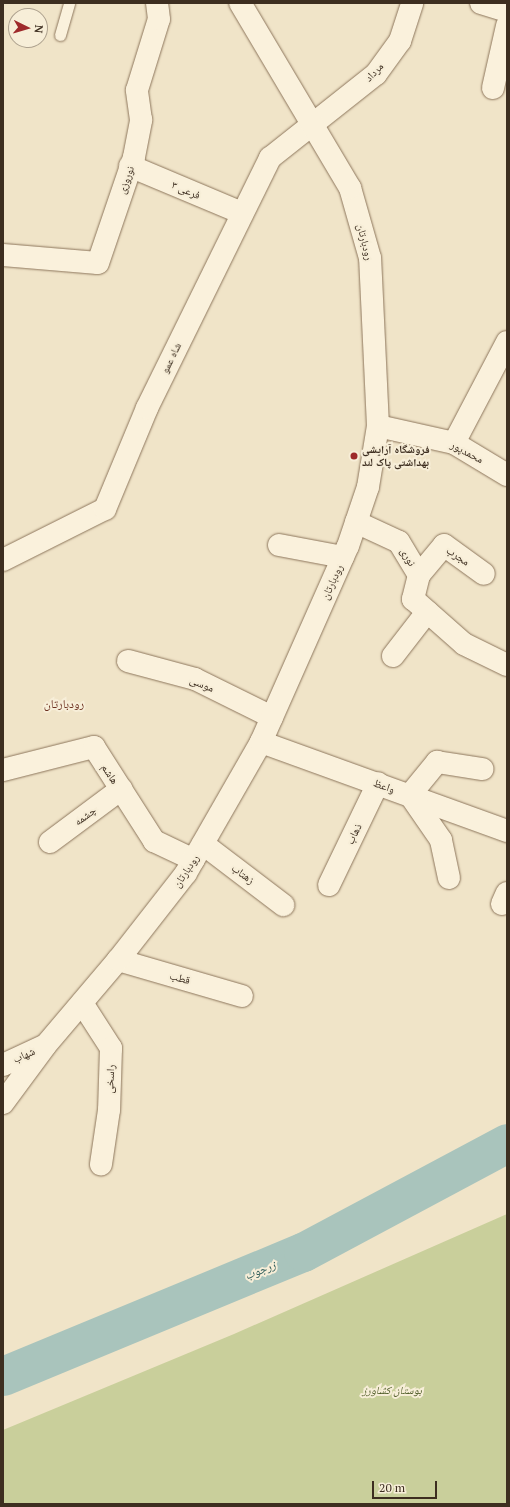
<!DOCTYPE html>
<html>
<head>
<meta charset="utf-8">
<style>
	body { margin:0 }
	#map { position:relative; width:510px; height:1507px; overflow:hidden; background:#f0e4c8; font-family:"PT Serif","Noto Naskh Arabic",serif }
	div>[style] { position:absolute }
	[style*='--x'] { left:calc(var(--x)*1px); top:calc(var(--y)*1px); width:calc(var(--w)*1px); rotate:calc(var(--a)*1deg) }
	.green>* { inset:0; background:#c9cf9b }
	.river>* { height:39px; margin:-19.5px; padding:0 19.5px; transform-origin:19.5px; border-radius:19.5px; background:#a9c4bc }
	.roads { filter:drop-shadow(0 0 1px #8d765c) drop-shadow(0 0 1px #8d765c) }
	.lane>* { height:11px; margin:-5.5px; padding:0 5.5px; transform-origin:5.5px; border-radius:5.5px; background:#faf1dc }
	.street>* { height:22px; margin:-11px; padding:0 11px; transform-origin:11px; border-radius:11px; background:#faf1dc }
	.secondary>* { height:22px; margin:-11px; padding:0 11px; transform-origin:11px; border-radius:11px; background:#faf1dc }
	.dots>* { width:11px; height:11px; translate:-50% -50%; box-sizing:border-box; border:2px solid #f7eed8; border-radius:50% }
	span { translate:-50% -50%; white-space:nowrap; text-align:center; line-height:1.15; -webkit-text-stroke:4px #f7eed8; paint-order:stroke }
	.street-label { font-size:11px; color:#3d2e20 }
	.poi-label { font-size:11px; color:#3d2e20; font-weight:700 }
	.left { translate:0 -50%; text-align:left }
	.park-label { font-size:11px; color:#4d5a26; font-style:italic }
	.neighbourhood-label { font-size:12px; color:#6b2e1e }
	.water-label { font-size:12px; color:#2f5d5a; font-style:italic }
	.frame { position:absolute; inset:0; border:4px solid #3d2e20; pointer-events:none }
	.north { position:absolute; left:8px; top:8px; width:40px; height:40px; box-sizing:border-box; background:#f7eed8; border:1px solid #ada18e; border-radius:50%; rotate:95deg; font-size:11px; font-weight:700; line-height:16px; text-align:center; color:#3d2e20 }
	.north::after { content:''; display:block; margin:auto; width:14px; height:18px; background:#9e2a2b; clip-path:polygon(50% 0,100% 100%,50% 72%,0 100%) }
	.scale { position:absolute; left:372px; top:1481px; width:65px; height:18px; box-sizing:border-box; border:2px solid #3d2e20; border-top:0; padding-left:5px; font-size:12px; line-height:14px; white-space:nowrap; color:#3d2e20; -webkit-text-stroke:3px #f7eed8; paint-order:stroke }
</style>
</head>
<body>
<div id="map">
	<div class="green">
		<i style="clip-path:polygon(507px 1214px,507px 1504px,3px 1504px,3px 1430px,234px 1334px)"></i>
	</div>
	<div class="river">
		<i style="--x:3;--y:1376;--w:325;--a:-22.5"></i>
		<i style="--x:303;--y:1252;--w:231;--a:-28.1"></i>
	</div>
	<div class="roads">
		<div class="lane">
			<i style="--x:60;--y:35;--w:33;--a:-74"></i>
		</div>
		<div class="street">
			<i style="--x:481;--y:3;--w:27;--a:17"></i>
			<i style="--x:493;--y:88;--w:64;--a:-77.3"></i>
			<i style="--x:130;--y:166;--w:121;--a:22.8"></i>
			<i style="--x:3;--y:255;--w:95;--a:4.8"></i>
			<i style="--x:98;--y:263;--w:112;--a:-71.2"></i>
			<i style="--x:134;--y:157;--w:38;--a:-79"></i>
			<i style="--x:141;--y:120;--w:30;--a:-98"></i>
			<i style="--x:137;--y:90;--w:74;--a:-72.8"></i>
			<i style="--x:159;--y:19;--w:16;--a:-97"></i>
			<i style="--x:454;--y:443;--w:62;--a:31.1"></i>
			<i style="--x:356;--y:522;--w:47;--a:24.9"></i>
			<i style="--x:399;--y:542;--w:39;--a:59"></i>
			<i style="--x:419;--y:575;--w:25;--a:104"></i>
			<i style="--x:413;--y:599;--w:68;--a:41.4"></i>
			<i style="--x:464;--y:644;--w:48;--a:26"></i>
			<i style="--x:279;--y:545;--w:65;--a:10.6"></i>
			<i style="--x:3;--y:560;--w:114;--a:-26.6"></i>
			<i style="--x:105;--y:509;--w:109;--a:-67.4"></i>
			<i style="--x:147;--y:408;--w:279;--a:-63.8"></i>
			<i style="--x:270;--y:158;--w:135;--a:-38.4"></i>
			<i style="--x:376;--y:74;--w:41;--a:-54"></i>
			<i style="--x:400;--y:41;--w:40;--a:-72"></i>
			<i style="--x:419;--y:575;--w:39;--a:-50"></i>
			<i style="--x:444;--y:545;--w:49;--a:35.9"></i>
			<i style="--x:393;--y:656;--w:56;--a:-52.3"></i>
			<i style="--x:128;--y:661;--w:69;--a:15"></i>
			<i style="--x:195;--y:679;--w:86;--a:26.3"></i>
			<i style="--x:261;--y:742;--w:262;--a:19.9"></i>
			<i style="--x:3;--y:770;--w:94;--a:-14.2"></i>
			<i style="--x:94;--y:747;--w:112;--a:57.4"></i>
			<i style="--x:154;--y:841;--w:44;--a:25.4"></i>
			<i style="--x:50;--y:842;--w:89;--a:-36.7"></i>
			<i style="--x:203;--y:844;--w:101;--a:37.3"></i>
			<i style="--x:449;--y:878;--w:39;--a:-102"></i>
			<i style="--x:441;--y:840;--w:55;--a:-124.6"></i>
			<i style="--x:410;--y:795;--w:43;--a:-50.7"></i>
			<i style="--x:437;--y:762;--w:46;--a:8.8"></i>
			<i style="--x:329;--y:885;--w:113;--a:-64.3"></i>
			<i style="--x:502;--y:904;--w:12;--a:-66"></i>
			<i style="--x:118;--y:960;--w:129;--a:16.2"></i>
			<i style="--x:82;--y:1003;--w:54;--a:57.2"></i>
			<i style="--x:111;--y:1048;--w:62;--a:91.8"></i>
			<i style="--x:109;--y:1110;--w:55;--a:98.4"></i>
		</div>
		<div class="secondary">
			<i style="--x:378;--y:426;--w:78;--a:12.6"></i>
			<i style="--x:454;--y:443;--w:114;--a:-62.3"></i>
			<i style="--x:3;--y:1065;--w:45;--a:-24.9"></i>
			<i style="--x:3;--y:1103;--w:71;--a:-53.6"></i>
			<i style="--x:45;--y:1046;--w:113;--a:-49.7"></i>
			<i style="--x:118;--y:960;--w:110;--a:-52"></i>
			<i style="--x:186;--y:873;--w:151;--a:-60.2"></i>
			<i style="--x:261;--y:742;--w:214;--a:-66.1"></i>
			<i style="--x:348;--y:546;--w:62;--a:-71.3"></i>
			<i style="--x:368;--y:487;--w:62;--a:-80.7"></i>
			<i style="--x:378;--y:426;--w:168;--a:-92.7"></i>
			<i style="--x:370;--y:258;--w:73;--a:-105.9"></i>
			<i style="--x:350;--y:188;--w:215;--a:-120.7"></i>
		</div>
	</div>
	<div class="dots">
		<i style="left:354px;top:456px;background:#9e2a2b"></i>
	</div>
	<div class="street-label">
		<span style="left:374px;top:72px;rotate:-46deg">مرداد</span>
		<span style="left:126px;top:180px;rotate:-71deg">نوروزی</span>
		<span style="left:186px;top:190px;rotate:23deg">فرعی ۳</span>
		<span style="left:365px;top:242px;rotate:76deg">رودبارتان</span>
		<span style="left:171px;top:358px;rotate:-64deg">شاه عمو</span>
		<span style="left:467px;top:452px;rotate:28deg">محمدپور</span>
		<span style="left:458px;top:556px;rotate:34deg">مجرب</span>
		<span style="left:408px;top:557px;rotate:59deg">نوری</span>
		<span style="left:332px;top:582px;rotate:-66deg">رودبارتان</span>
		<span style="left:202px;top:684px;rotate:23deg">موسی</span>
		<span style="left:110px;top:774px;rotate:57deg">هاشم</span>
		<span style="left:384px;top:786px;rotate:20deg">واعظ</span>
		<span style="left:85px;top:816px;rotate:-37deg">چشمه</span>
		<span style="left:354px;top:834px;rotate:-64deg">ذهاب</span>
		<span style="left:186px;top:871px;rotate:-56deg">رودبارتان</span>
		<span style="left:243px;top:874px;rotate:37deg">زهتاب</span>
		<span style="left:180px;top:978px;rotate:16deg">قطب</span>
		<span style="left:24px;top:1055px;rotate:-24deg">شهاب</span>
		<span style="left:110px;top:1079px;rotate:-87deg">راسخی</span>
	</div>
	<div class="poi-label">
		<span class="left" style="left:362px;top:456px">فروشگاه آرایشی<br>بهداشتی پاک لند</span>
	</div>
	<div class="park-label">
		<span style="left:392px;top:1390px">بوستان کشاورز</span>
	</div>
	<div class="neighbourhood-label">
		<span style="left:64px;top:704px">رودبارتان</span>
	</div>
	<div class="water-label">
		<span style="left:260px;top:1270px;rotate:-22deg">زرجوب</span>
	</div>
	<div class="frame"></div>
	<div class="north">N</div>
	<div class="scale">20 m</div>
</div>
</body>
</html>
